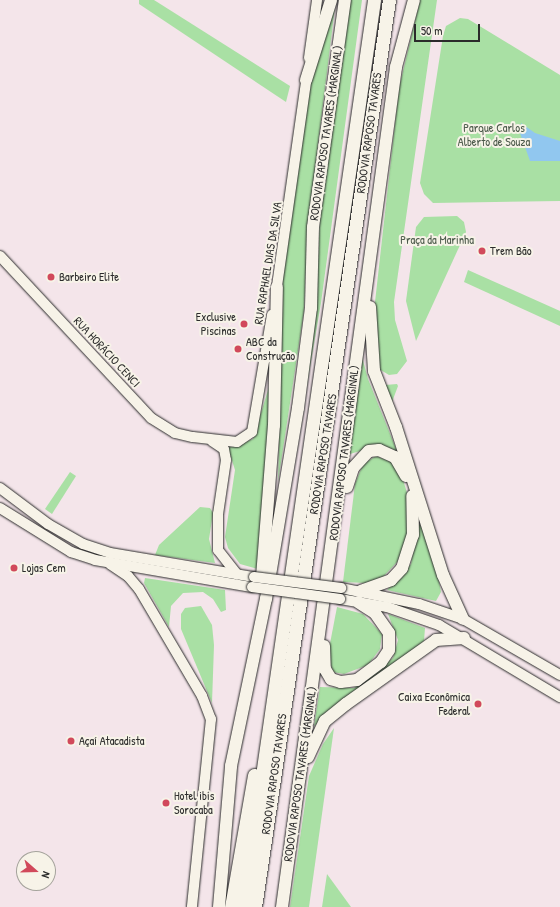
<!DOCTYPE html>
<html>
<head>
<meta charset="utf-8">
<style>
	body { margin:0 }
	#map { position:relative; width:560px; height:907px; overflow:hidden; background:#f4e5ea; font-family:"Patrick Hand",sans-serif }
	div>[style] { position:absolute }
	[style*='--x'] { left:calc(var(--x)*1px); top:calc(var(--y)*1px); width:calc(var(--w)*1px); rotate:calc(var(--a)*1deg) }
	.green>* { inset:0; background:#a9e0a4 }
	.water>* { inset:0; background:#91c7ef }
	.roads { filter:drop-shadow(0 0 1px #2b2b2b) drop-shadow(0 0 1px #2b2b2b) }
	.secondary>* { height:10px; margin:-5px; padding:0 5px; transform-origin:5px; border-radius:5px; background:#f7f3e8 }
	.trunk>* { height:12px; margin:-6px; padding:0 6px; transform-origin:6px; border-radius:6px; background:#f7f3e8 }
	.motorway>* { height:13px; margin:-6.5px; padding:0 6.5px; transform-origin:6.5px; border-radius:6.5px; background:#f7f3e8 }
	.bridges { filter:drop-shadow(0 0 1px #2b2b2b) drop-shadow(0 0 1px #2b2b2b) }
	.secondary-bridge>* { height:10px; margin:-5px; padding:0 5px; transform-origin:5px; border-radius:5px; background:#f7f3e8 }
	.dots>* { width:11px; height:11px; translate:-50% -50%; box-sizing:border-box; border:2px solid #f7f3e8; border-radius:50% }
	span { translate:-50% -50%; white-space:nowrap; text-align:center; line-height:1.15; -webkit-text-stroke:4px #f7f3e8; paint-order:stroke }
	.park-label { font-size:12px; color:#4a5849 }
	.street-label { font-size:12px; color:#2b2b2b }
	.poi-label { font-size:12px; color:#2b2b2b }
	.left { translate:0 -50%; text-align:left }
	.right { translate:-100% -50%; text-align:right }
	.north { position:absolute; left:16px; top:851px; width:40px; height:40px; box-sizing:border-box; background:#f7f3e8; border:1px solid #a5a39c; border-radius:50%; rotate:110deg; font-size:11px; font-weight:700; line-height:16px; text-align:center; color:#2b2b2b }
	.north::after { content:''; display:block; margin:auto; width:14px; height:18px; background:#d1495b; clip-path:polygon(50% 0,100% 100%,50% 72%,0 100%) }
	.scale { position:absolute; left:414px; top:24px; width:66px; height:18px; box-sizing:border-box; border:2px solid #2b2b2b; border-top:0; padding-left:5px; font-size:12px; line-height:14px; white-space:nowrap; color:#2b2b2b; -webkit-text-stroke:3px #f7f3e8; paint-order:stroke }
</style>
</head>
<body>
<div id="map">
	<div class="green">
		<i style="clip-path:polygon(139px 0,154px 0,290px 86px,286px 102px,139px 4px)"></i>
		<i style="clip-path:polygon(350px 0,362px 0,321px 303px,288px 495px,318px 256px,321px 201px)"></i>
		<i style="clip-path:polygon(420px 0,437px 0,394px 302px,395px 320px,407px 361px,397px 374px,389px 375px,379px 369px,373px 331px,375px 302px,399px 88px)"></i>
		<i style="clip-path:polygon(335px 7px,308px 226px,304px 311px,278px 482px,283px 273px,313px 61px)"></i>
		<i style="clip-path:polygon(460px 18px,468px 19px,560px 75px,560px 201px,433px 203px,424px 194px,420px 183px,443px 36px,446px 26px)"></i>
		<i style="clip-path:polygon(457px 216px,464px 222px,466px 232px,416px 341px,406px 301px,416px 227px,424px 217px)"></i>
		<i style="clip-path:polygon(468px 270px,560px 311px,560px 326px,464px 282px)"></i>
		<i style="clip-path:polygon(361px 353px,368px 379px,397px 451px,380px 445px,350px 454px)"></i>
		<i style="clip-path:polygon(272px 377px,258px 569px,240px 564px,228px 548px,225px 537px,235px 470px,228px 448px,253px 439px)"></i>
		<i style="clip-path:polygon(397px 384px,398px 386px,392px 402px,385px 385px)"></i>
		<i style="clip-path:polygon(376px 456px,394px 463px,401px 473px,411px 506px,406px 544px,399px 560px,383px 577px,366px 583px,343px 582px,355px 484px,363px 464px)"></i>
		<i style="clip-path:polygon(70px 472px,76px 476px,52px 514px,45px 509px)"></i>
		<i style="clip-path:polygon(200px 507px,210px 508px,213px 513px,209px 539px,215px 563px,155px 555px,159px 545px)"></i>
		<i style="clip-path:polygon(418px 523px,423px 528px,439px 581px,441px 592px,436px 601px,387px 590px,411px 564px)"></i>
		<i style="clip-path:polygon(145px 578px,225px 590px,226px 610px,221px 612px,213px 599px,203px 592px,183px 593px,171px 606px,169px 627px,144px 583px)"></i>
		<i style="clip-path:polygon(201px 606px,212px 625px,214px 645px,212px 703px,181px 629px,181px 614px,185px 608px)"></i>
		<i style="clip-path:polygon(337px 607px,363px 614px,382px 634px,380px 649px,368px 665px,344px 674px,333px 672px,328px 654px)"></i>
		<i style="clip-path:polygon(388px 614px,425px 628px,424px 641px,314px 726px,320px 687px,354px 688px,393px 658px,398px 640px)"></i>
		<i style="clip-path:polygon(334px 728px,309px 907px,290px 907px,309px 776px,323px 744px)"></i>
		<i style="clip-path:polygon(327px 874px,351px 907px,322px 907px)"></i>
	</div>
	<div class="water">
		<i style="clip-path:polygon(521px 123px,535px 133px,560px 141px,560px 161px,530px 161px,520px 133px)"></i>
	</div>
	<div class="roads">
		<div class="secondary">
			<i style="--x:309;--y:58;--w:59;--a:-82.1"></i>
			<i style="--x:0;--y:256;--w:221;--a:47"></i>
			<i style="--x:151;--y:418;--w:28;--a:32"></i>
			<i style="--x:175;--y:433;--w:18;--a:13"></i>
			<i style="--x:193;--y:437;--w:44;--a:6.5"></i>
			<i style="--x:237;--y:442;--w:18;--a:-34"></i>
			<i style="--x:252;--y:432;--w:119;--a:-80.3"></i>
			<i style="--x:276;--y:293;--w:221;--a:-81.9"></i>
			<i style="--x:212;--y:441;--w:14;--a:34"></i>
			<i style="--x:224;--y:449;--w:11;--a:80"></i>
			<i style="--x:226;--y:460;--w:55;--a:98.4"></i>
			<i style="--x:218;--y:514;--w:36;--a:90"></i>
			<i style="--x:218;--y:550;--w:31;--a:52"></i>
			<i style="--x:0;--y:488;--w:60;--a:36.9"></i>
			<i style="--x:48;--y:524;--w:40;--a:29.7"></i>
			<i style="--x:83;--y:544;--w:28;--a:18"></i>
			<i style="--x:110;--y:553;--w:146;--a:9.5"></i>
			<i style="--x:0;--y:508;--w:84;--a:31.8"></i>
			<i style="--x:71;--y:552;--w:25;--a:18"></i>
			<i style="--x:95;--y:560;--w:159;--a:9.8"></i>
			<i style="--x:110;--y:564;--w:22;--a:34"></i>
			<i style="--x:128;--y:576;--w:17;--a:50"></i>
			<i style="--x:139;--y:589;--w:124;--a:59.5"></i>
			<i style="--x:202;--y:696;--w:25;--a:69"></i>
			<i style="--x:211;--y:719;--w:189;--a:95.8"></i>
			<i style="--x:341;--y:588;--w:80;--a:11.6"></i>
			<i style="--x:419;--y:604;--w:46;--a:18.8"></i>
			<i style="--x:463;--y:619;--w:112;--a:30"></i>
			<i style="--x:340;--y:599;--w:48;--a:9.7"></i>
			<i style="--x:387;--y:607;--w:55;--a:19.1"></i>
			<i style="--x:439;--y:625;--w:141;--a:30.8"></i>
		</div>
		<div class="trunk">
			<i style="--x:306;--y:80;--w:84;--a:-72.6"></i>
			<i style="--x:370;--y:307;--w:64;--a:86.4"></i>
			<i style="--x:374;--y:371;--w:60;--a:68.6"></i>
			<i style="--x:396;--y:427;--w:155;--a:72.4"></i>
			<i style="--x:443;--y:575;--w:48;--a:65.6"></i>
			<i style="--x:347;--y:487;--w:20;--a:-72"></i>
			<i style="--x:353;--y:468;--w:23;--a:-47"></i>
			<i style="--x:369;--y:451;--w:10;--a:-6"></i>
			<i style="--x:379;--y:450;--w:17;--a:24"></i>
			<i style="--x:395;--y:457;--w:22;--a:60"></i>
			<i style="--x:262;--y:577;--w:152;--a:-85.5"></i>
			<i style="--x:274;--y:425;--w:138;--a:-88.8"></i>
			<i style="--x:361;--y:591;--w:32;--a:-20"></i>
			<i style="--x:391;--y:580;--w:16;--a:-47"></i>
			<i style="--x:402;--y:568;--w:35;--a:-72"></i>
			<i style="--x:413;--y:535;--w:39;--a:-91"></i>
			<i style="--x:324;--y:646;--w:23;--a:88"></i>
			<i style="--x:325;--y:669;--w:12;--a:59"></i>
			<i style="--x:331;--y:679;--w:10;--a:17"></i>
			<i style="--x:341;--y:682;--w:16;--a:-7"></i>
			<i style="--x:357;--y:680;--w:30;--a:-37"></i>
			<i style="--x:381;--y:662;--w:14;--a:-56"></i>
			<i style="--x:389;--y:650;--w:17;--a:-90"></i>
			<i style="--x:389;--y:633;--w:24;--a:-125"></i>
			<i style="--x:375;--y:613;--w:20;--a:-147"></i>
			<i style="--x:308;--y:757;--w:40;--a:-65"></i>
			<i style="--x:325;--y:721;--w:27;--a:-39"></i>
			<i style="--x:346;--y:704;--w:110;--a:-35.4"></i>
			<i style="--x:436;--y:640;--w:28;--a:-4"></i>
			<i style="--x:219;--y:907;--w:142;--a:-85.1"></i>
			<i style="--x:231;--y:766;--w:171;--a:-78.2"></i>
			<i style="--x:266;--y:599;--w:194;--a:-80.5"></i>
			<i style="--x:298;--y:408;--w:101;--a:-82.6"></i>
			<i style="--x:311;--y:308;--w:81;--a:-88.6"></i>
			<i style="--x:313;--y:227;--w:229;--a:-82"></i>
			<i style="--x:282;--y:907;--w:848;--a:-82.27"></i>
			<i style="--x:396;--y:67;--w:69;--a:-75"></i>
		</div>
		<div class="motorway">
			<i style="--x:231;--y:907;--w:134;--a:-80.1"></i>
			<i style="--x:243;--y:907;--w:916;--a:-81.78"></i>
			<i style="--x:255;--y:907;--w:917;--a:-81.6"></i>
		</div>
	</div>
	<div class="bridges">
		<div class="secondary-bridge">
			<i style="--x:254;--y:577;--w:88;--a:7.2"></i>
			<i style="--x:252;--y:587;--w:89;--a:7.8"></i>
		</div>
	</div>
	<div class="dots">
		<i style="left:482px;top:251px;background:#d1495b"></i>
		<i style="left:51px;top:277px;background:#d1495b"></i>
		<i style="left:244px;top:324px;background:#d1495b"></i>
		<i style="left:238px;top:349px;background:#d1495b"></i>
		<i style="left:14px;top:568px;background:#d1495b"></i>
		<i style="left:478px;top:704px;background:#d1495b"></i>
		<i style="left:71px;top:741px;background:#d1495b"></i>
		<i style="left:166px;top:803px;background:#d1495b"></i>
	</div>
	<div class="park-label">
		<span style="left:494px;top:135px">Parque Carlos<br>Alberto de Souza</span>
		<span style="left:437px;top:240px">Praça da Marinha</span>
	</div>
	<div class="street-label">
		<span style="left:326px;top:133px;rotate:-82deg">RODOVIA RAPOSO TAVARES (MARGINAL)</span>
		<span style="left:369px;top:133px;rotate:-82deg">RODOVIA RAPOSO TAVARES</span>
		<span style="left:268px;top:263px;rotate:-81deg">RUA RAPHAEL DIAS DA SILVA</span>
		<span style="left:107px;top:352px;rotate:47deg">RUA HORÁCIO CENCI</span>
		<span style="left:344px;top:453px;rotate:-83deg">RODOVIA RAPOSO TAVARES (MARGINAL)</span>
		<span style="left:323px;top:454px;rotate:-81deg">RODOVIA RAPOSO TAVARES</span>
		<span style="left:274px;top:774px;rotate:-82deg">RODOVIA RAPOSO TAVARES</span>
		<span style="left:300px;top:774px;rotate:-82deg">RODOVIA RAPOSO TAVARES (MARGINAL)</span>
	</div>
	<div class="poi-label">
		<span class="left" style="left:490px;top:251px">Trem Bão</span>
		<span class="left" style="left:59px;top:277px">Barbeiro Elite</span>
		<span class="right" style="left:236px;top:324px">Exclusive<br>Piscinas</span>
		<span class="left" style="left:246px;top:349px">ABC da<br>Construção</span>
		<span class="left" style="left:22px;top:568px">Lojas Cem</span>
		<span class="right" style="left:470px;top:704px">Caixa Econômica<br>Federal</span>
		<span class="left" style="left:79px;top:741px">Açaí Atacadista</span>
		<span class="left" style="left:174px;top:803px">Hotel ibis<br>Sorocaba</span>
	</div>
	<div class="north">N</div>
	<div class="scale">50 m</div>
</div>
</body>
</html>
